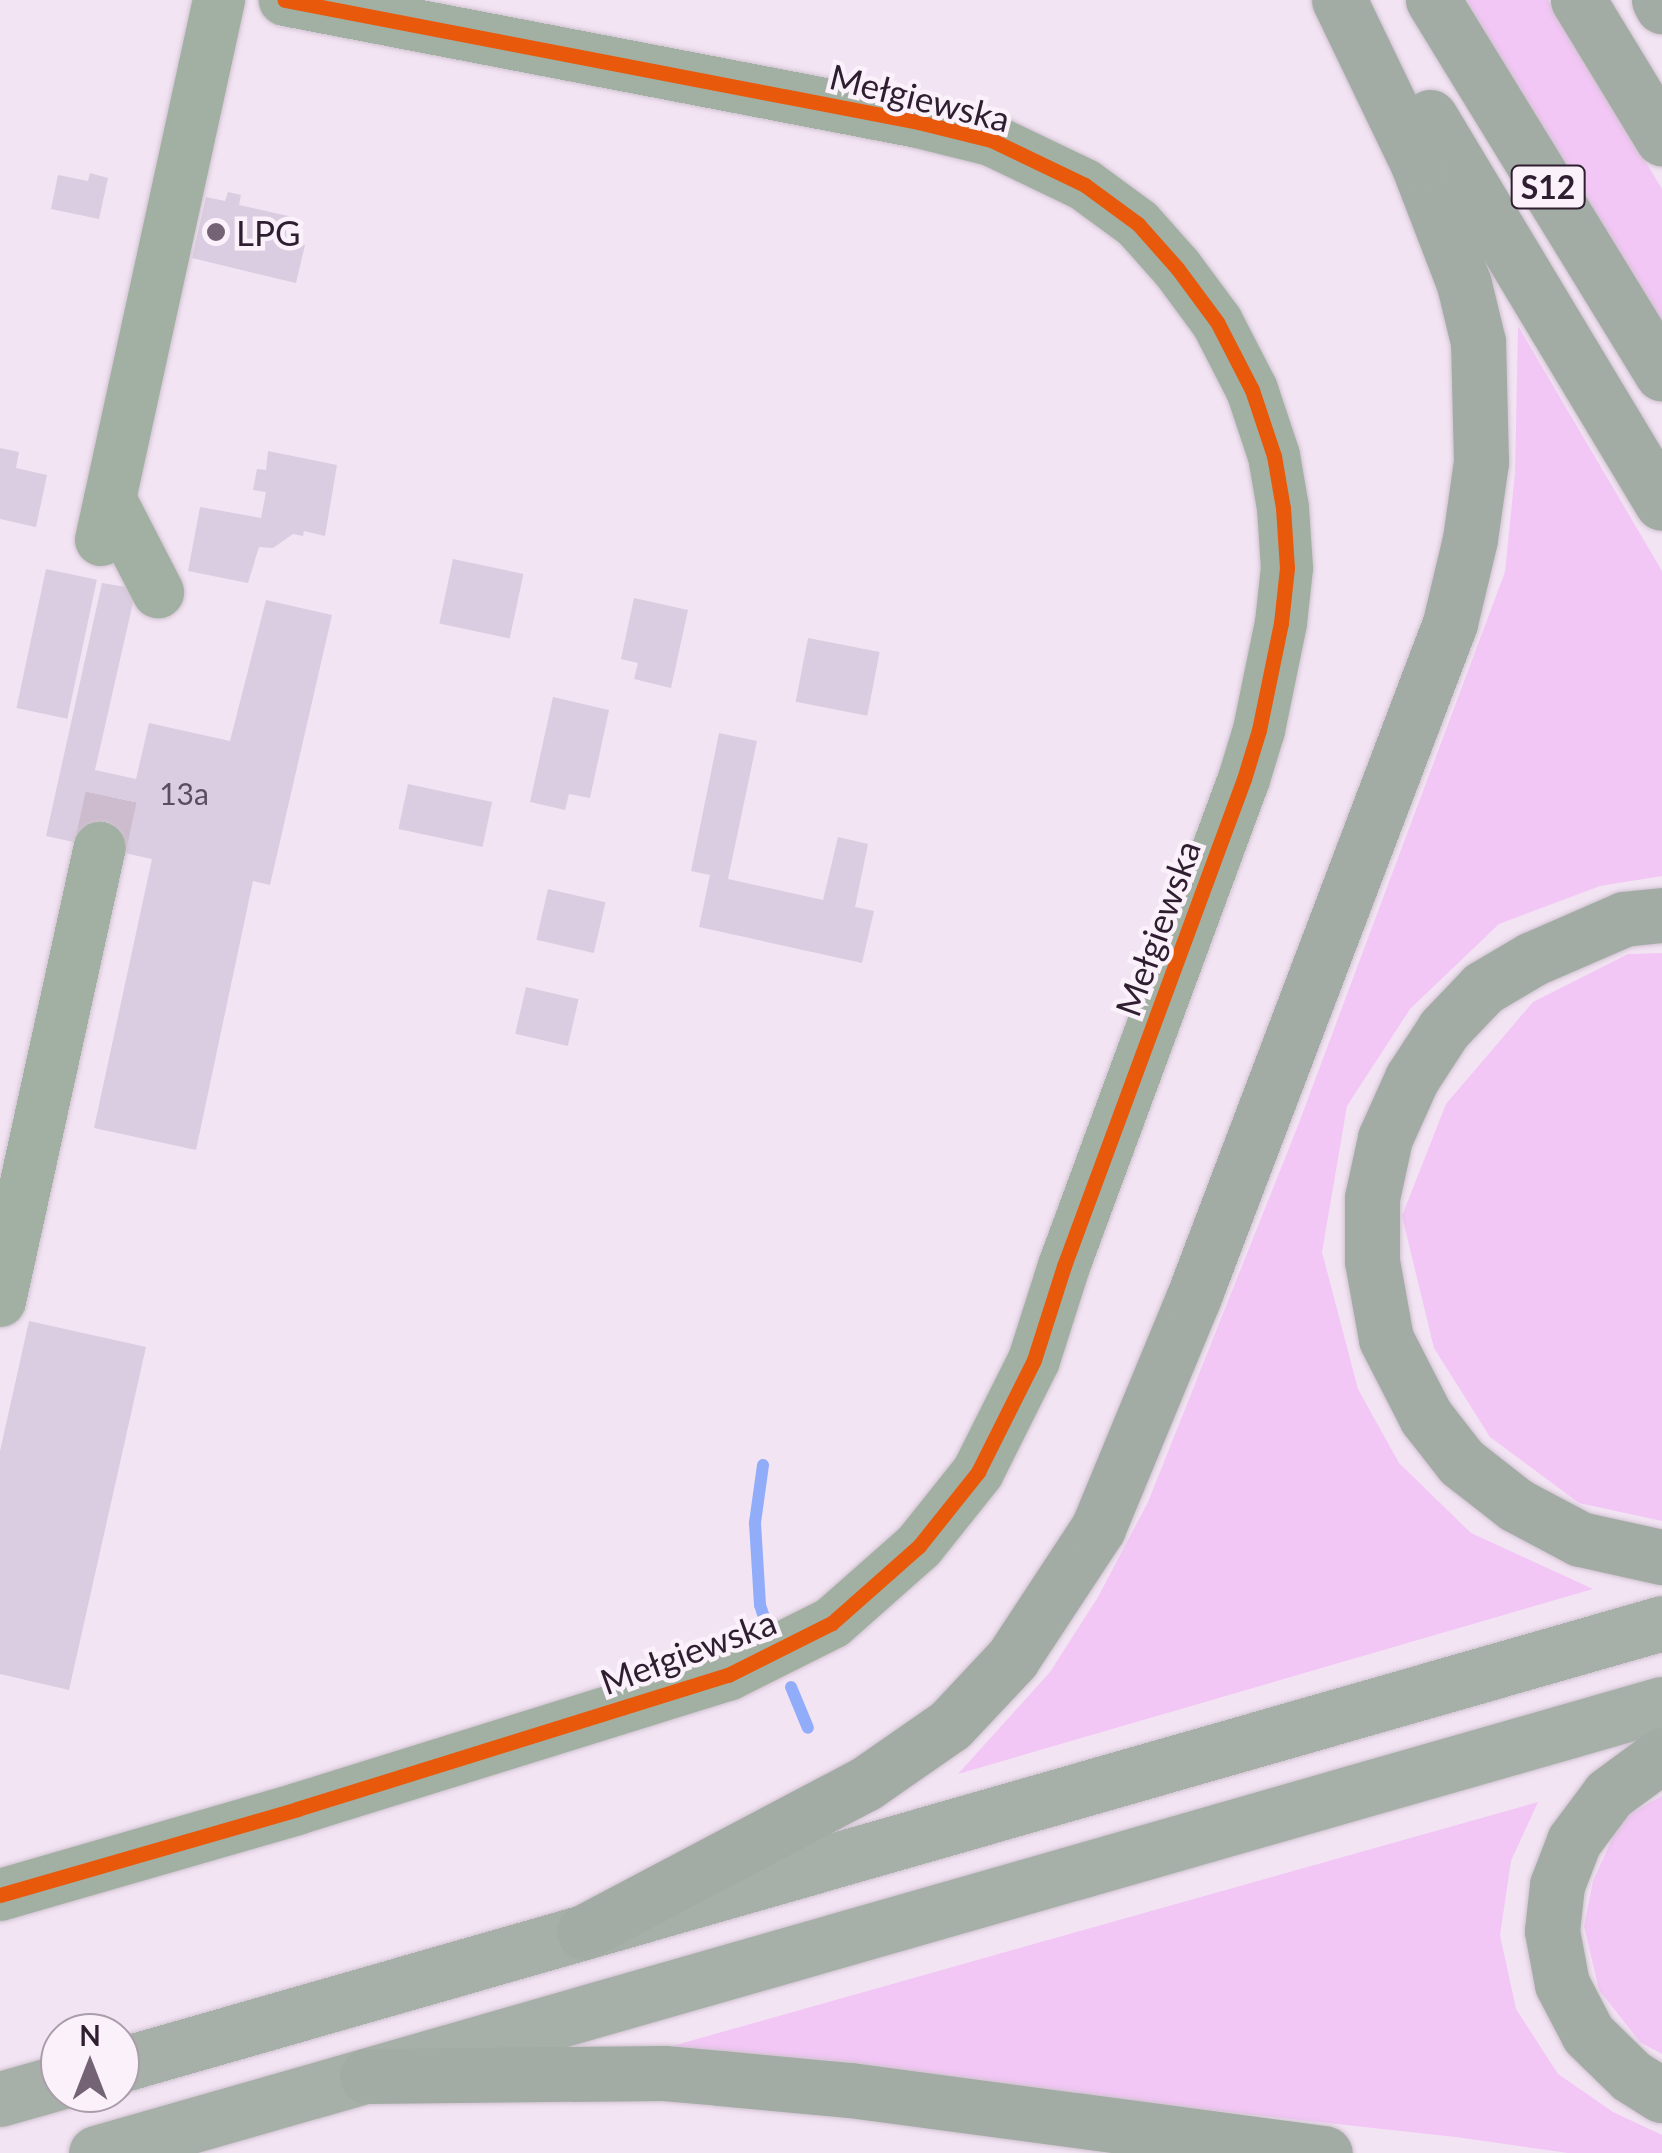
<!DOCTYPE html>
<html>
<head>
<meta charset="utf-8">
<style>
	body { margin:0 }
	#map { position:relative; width:1662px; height:2153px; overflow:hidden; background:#f3e4f4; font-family:Lato,sans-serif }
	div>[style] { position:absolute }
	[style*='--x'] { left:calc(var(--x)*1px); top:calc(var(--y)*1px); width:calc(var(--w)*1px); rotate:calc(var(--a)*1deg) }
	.green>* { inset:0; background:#f2c6f5 }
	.stream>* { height:12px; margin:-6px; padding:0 6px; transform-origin:6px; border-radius:6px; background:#91adfa }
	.building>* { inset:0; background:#dacde1; transform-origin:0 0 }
	.minor-tunnel>* { height:52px; margin-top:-26px; transform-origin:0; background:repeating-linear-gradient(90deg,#ccbccd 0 52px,transparent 0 78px) }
	.roads { filter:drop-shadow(0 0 2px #cfc2cf) drop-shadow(0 0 2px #cfc2cf) }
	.minor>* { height:52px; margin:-26px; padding:0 26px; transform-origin:26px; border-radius:26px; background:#a1b0a2 }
	.major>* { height:55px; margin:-27.5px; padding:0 27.5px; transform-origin:27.5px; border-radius:27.5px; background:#a6b0a8 }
	.highway>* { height:55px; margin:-27.5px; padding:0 27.5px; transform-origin:27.5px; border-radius:27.5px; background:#a3aca4 }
	.cycleway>* { height:15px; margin:-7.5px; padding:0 7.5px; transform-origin:7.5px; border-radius:7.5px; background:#e8590c }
	.dots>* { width:28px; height:28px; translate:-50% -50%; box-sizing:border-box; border:5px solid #fbf1fb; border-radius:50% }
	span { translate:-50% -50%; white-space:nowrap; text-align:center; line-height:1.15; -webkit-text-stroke:9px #fbf1fb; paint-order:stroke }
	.number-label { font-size:30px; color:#5c4c5f }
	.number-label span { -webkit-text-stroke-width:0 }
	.shield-label span { padding:2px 8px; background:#fbf1fb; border:2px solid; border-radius:8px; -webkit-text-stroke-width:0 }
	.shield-label { font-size:32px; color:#2f1e30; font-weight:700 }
	.street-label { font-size:35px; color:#2f1e30 }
	.poi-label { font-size:35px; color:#2f1e30 }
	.left { translate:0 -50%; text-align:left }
	.north { position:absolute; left:40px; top:2013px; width:100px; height:100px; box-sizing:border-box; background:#fbf1fb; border:2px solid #a99daa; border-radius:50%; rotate:0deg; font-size:28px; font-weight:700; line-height:40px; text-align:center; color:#2f1e30 }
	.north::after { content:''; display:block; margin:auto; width:35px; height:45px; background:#746375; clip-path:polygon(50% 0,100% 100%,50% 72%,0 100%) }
</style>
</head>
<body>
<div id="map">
	<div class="green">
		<i style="clip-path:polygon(1466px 0,1548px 0,1662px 189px,1662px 325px)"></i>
		<i style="clip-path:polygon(1518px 326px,1662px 571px,1662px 876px,1600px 886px,1499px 924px,1410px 1009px,1347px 1106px,1322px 1252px,1358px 1389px,1399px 1463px,1471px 1533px,1593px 1589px,958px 1774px,1050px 1672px,1098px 1597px,1148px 1502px,1297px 1128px,1505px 572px,1515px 473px)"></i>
		<i style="clip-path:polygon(1662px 953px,1662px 1521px,1579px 1503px,1490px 1437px,1434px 1348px,1402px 1216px,1446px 1104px,1533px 1002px,1628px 954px)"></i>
		<i style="clip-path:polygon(1662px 1796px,1662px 2054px,1640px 2042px,1599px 1990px,1584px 1926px,1593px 1881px,1621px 1819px)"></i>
		<i style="clip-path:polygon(1538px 1802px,1511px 1861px,1500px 1935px,1516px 2009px,1558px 2074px,1613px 2112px,1662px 2135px,1662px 2153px,1568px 2153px,1456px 2137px,658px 2050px)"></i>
	</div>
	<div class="stream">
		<i style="--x:763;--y:1465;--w:59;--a:97.9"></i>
		<i style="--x:755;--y:1523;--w:82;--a:86.5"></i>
		<i style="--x:760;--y:1605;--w:16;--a:72"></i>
		<i style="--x:791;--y:1687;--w:44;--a:67.5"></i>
	</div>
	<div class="building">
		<i style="clip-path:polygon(90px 173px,108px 178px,99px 219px,51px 209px,58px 175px,88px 181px)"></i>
		<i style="clip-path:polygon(228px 192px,241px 195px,239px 205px,297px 218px,292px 242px,305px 245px,296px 283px,192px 258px,206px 197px,225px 201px)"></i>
		<i style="clip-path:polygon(0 448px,19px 452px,16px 468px,47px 475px,36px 527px,0 519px)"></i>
		<i style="clip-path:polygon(268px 451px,337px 465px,325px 536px,304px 531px,303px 536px,293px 534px,273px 548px,259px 547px,248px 583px,188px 571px,200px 507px,261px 518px,266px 492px,253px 490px,257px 469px,266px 470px)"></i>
		<i style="left:453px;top:559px;width:72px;height:66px;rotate:12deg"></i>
		<i style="left:46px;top:569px;width:52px;height:142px;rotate:12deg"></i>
		<i style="clip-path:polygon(102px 583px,126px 587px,134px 598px,95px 770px,136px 779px,149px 723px,230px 741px,266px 600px,332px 615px,270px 885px,253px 881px,196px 1150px,94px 1128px,152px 859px,46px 836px)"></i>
		<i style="clip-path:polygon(634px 598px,688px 610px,671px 688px,634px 679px,638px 663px,621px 659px)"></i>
		<i style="left:808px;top:638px;width:73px;height:65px;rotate:11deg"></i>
		<i style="clip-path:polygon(553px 697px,609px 710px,590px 798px,569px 794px,565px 810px,530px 802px)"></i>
		<i style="clip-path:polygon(719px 733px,757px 741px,728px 879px,823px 900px,838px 837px,868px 844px,855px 907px,874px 911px,862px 963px,699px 927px,710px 875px,691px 871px)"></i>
		<i style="left:408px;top:784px;width:86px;height:46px;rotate:12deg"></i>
		<i style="left:548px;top:889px;width:59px;height:52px;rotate:13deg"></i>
		<i style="left:526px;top:987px;width:54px;height:48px;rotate:13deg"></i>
		<i style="clip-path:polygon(29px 1321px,146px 1347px,69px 1690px,0 1674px,0 1451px)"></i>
	</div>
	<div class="minor-tunnel">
		<i style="--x:100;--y:848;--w:76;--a:-77.8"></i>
	</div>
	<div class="roads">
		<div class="minor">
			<i style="--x:110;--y:499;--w:105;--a:62.7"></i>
			<i style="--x:101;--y:540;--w:553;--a:-77.67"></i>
			<i style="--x:0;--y:1301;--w:464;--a:-77.6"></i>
			<i style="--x:0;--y:1895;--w:309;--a:-16.1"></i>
			<i style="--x:297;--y:1809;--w:451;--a:-17.3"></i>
			<i style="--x:728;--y:1675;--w:116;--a:-26.6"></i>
			<i style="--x:832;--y:1623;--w:116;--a:-41.5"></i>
			<i style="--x:919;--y:1546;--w:95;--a:-51.4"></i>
			<i style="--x:978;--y:1472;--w:125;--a:-63.4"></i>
			<i style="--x:1034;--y:1360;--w:99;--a:-72.3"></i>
			<i style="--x:1064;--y:1266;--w:519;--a:-69.72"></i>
			<i style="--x:1244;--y:779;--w:51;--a:-73"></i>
			<i style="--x:1259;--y:730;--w:109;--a:-78.4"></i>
			<i style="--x:1281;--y:623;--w:55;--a:-83.8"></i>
			<i style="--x:1287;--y:568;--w:60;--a:-93.8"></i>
			<i style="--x:1283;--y:508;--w:53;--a:-99.8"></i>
			<i style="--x:1274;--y:456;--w:70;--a:-108.4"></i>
			<i style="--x:1252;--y:390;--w:76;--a:-117.2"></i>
			<i style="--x:1217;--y:322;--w:67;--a:-126.5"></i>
			<i style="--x:1177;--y:268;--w:59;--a:-131.6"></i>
			<i style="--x:1138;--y:224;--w:66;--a:-143.7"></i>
			<i style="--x:1085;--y:185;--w:104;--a:-154.4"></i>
			<i style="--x:991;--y:140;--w:75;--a:-166.1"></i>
			<i style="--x:918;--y:122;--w:645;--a:-169.09"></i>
		</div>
		<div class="major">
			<i style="--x:120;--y:2065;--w:1604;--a:-15.99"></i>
			<i style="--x:0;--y:2099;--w:62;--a:-15.8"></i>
			<i style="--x:96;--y:2153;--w:1629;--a:-16"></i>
		</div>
		<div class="highway">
			<i style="--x:1433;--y:0;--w:438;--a:58.5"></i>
			<i style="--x:1578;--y:0;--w:162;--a:58.7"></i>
			<i style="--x:1659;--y:0;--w:7;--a:63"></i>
			<i style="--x:1430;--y:117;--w:450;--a:59"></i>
			<i style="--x:1662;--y:915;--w:38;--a:174"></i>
			<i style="--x:1624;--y:919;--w:100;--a:156.5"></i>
			<i style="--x:1532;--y:959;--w:57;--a:149.4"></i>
			<i style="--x:1483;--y:988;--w:57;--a:133.6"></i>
			<i style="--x:1444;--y:1029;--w:59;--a:123.1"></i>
			<i style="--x:1412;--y:1078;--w:66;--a:114.2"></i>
			<i style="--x:1385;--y:1138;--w:61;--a:102.2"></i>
			<i style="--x:1372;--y:1198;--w:63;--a:90"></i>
			<i style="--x:1372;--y:1261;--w:79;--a:79.8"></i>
			<i style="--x:1386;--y:1339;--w:88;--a:62.9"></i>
			<i style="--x:1426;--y:1417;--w:57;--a:52.1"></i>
			<i style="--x:1461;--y:1462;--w:70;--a:38"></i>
			<i style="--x:1516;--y:1505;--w:72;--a:28"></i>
			<i style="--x:1580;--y:1539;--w:84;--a:12.4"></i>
			<i style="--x:1662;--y:1755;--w:66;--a:143.7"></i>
			<i style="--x:1609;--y:1794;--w:59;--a:126.7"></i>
			<i style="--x:1574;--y:1841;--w:47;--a:111.1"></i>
			<i style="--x:1557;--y:1885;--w:46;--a:96.2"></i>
			<i style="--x:1552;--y:1931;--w:54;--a:79.3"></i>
			<i style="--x:1562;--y:1984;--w:56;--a:62.5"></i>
			<i style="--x:1588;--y:2034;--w:60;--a:44.3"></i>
			<i style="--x:1631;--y:2076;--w:36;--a:32"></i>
			<i style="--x:584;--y:1932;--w:318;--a:-27.8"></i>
			<i style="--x:865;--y:1784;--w:103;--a:-34.8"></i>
			<i style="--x:950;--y:1725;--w:91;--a:-46.8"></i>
			<i style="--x:1012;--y:1659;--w:157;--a:-56.7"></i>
			<i style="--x:1098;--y:1528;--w:248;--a:-67.5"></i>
			<i style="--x:1193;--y:1299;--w:723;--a:-69.18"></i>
			<i style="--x:1450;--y:623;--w:86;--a:-76.6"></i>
			<i style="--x:1470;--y:539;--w:78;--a:-81.9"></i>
			<i style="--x:1481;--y:462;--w:120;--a:-91.4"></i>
			<i style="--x:1478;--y:342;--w:60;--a:-103.6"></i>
			<i style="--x:1464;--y:284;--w:129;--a:-111"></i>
			<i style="--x:1418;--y:164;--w:182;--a:-115.7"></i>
			<i style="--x:367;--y:2076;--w:297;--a:-0.6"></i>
			<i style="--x:664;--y:2073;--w:56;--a:5.1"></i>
			<i style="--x:720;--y:2078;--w:131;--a:5.3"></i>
			<i style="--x:850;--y:2090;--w:479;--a:7.6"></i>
		</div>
	</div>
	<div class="cycleway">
		<i style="--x:0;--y:1895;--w:309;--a:-16.1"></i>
		<i style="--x:297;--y:1809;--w:451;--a:-17.3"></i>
		<i style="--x:728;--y:1675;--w:116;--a:-26.6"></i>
		<i style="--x:832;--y:1623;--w:116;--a:-41.5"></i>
		<i style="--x:919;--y:1546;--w:95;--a:-51.4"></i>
		<i style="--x:978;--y:1472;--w:125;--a:-63.4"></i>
		<i style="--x:1034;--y:1360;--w:99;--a:-72.3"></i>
		<i style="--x:1064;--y:1266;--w:519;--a:-69.72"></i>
		<i style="--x:1244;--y:779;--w:51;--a:-73"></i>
		<i style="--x:1259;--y:730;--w:109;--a:-78.4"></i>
		<i style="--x:1281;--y:623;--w:55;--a:-83.8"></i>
		<i style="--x:1287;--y:568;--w:60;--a:-93.8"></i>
		<i style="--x:1283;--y:508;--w:53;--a:-99.8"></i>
		<i style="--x:1274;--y:456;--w:70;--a:-108.4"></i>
		<i style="--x:1252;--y:390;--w:76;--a:-117.2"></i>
		<i style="--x:1217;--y:322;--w:67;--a:-126.5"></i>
		<i style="--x:1177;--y:268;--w:59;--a:-131.6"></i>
		<i style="--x:1138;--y:224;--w:66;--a:-143.7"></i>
		<i style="--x:1085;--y:185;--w:104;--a:-154.4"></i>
		<i style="--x:991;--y:140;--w:75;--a:-166.1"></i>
		<i style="--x:918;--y:122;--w:645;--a:-169.09"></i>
	</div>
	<div class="dots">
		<i style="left:216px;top:232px;background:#746375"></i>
	</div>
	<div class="number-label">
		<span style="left:184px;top:793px">13a</span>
	</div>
	<div class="shield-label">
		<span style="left:1548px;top:187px">S12</span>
	</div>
	<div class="street-label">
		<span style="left:920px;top:97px;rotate:14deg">Mełgiewska</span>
		<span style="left:1157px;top:928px;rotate:-70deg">Mełgiewska</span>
		<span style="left:688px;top:1651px;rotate:-20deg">Mełgiewska</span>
	</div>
	<div class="poi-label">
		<span class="left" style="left:236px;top:232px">LPG</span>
	</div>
	<div class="north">N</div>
</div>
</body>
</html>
